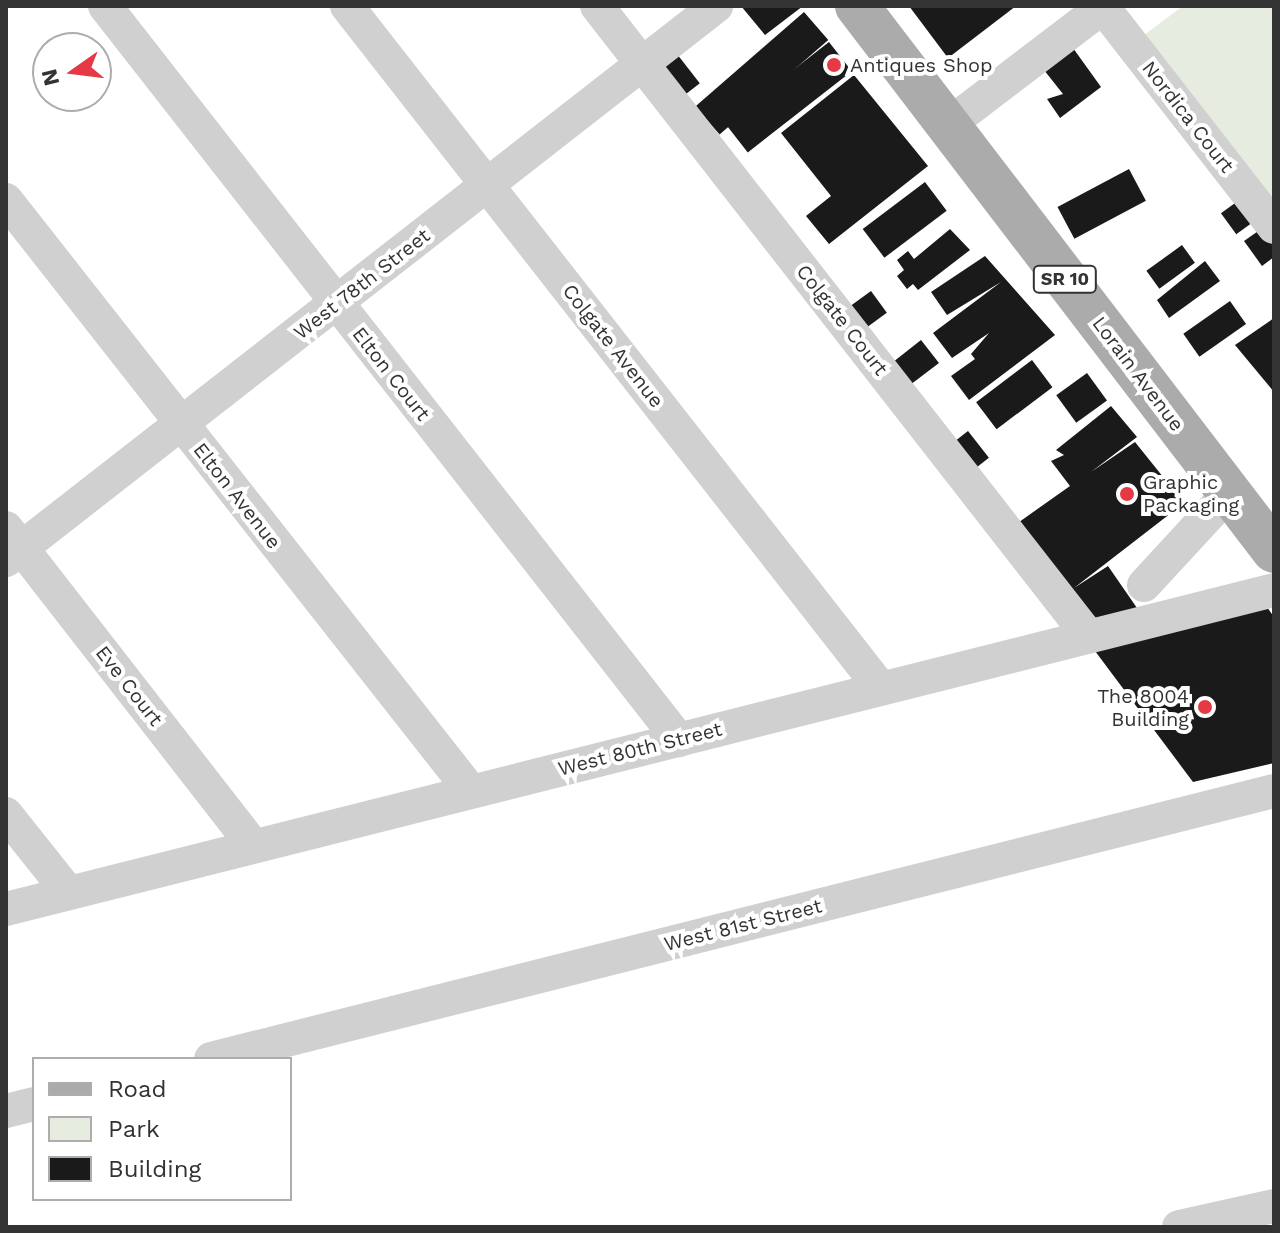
<!DOCTYPE html>
<html>
<head>
<meta charset="utf-8">
<style>
	body { margin:0 }
	#map { position:relative; width:1280px; height:1233px; overflow:hidden; background:#fff; font-family:"Work Sans",sans-serif }
	div>[style] { position:absolute }
	[style*='--x'] { left:calc(var(--x)*1px); top:calc(var(--y)*1px); width:calc(var(--w)*1px); rotate:calc(var(--a)*1deg) }
	.green>* { inset:0; background:#e6ecdf }
	.building>* { inset:0; background:#1a1a1a; transform-origin:0 0 }
	.minor>* { height:34px; margin:-17px; padding:0 17px; transform-origin:17px; border-radius:17px; background:#d0d0d0 }
	.major>* { height:44px; margin:-22px; padding:0 22px; transform-origin:22px; border-radius:22px; background:#ababab }
	.dots>* { width:22px; height:22px; translate:-50% -50%; box-sizing:border-box; border:4px solid #fff; border-radius:50% }
	span { translate:-50% -50%; white-space:nowrap; text-align:center; line-height:1.15; -webkit-text-stroke:8px #fff; paint-order:stroke }
	.shield-label span { padding:2px 6px; background:#fff; border:2px solid; border-radius:6px; -webkit-text-stroke-width:0 }
	.shield-label { font-size:18px; color:#333; font-weight:700 }
	.poi-label { font-size:20px; color:#333 }
	.left { translate:0 -50%; text-align:left }
	.right { translate:-100% -50%; text-align:right }
	.street-label { font-size:20px; color:#333 }
	.frame { position:absolute; inset:0; border:8px solid #333; pointer-events:none }
	.legend { position:absolute; left:32px; top:1057px; width:260px; height:144px; box-sizing:border-box; background:#fff; border:2px solid #adadad; margin:0; padding:10px 14px; list-style:none; font-size:24px; color:#333 }
	.legend li { display:flex; align-items:center; gap:16px; height:40px }
	.legend b { width:40px; border:2px solid #adadad }
	.north { position:absolute; left:32px; top:32px; width:80px; height:80px; box-sizing:border-box; background:#fff; border:2px solid #adadad; border-radius:50%; rotate:256deg; font-size:22px; font-weight:700; line-height:32px; text-align:center; color:#333 }
	.north::after { content:''; display:block; margin:auto; width:28px; height:36px; background:#e63946; clip-path:polygon(50% 0,100% 100%,50% 72%,0 100%) }
</style>
</head>
<body>
<div id="map">
	<div class="green">
		<i style="clip-path:polygon(1183px 6px,1274px 6px,1274px 227px,1132px 44px)"></i>
	</div>
	<div class="building">
		<i style="clip-path:polygon(741px 6px,803px 6px,765px 35px)"></i>
		<i style="clip-path:polygon(909px 6px,1016px 6px,948px 58px)"></i>
		<i style="left:804px;top:12px;width:37px;height:144px;rotate:49deg"></i>
		<i style="left:829px;top:42px;width:37px;height:132px;rotate:52deg"></i>
		<i style="clip-path:polygon(1073px 48px,1101px 87px,1060px 118px,1047px 99px,1063px 94px,1044px 70px)"></i>
		<i style="left:677px;top:54px;width:37px;height:28px;rotate:52deg"></i>
		<i style="clip-path:polygon(854px 75px,928px 166px,829px 244px,806px 216px,831px 196px,781px 133px)"></i>
		<i style="left:1129px;top:169px;width:36px;height:81px;rotate:62deg"></i>
		<i style="left:925px;top:182px;width:36px;height:78px;rotate:53deg"></i>
		<i style="left:1242px;top:198px;width:26px;height:26px;rotate:54deg"></i>
		<i style="clip-path:polygon(1264px 227px,1274px 241px,1274px 257px,1262px 266px,1244px 241px)"></i>
		<i style="clip-path:polygon(950px 229px,970px 250px,918px 290px,913px 284px,907px 289px,897px 276px,904px 270px,897px 260px,908px 251px,914px 259px)"></i>
		<i style="left:1182px;top:245px;width:22px;height:44px;rotate:54deg"></i>
		<i style="clip-path:polygon(985px 256px,1055px 335px,969px 400px,951px 376px,975px 359px,971px 354px,989px 333px,952px 358px,933px 333px,1001px 282px,947px 315px,931px 292px)"></i>
		<i style="clip-path:polygon(1205px 261px,1220px 281px,1169px 318px,1157px 300px)"></i>
		<i style="left:871px;top:291px;width:27px;height:31px;rotate:54deg"></i>
		<i style="left:1230px;top:301px;width:28px;height:57px;rotate:55deg"></i>
		<i style="clip-path:polygon(1274px 318px,1274px 392px,1235px 345px)"></i>
		<i style="clip-path:polygon(921px 340px,939px 363px,910px 385px,888px 366px)"></i>
		<i style="left:1032px;top:360px;width:34px;height:70px;rotate:53deg"></i>
		<i style="left:1087px;top:373px;width:34px;height:38px;rotate:54deg"></i>
		<i style="clip-path:polygon(1111px 406px,1137px 437px,1091px 472px,1135px 442px,1184px 503px,1074px 588px,1108px 566px,1137px 608px,1083px 621px,1012px 527px,1070px 486px,1051px 461px,1064px 455px,1056px 450px)"></i>
		<i style="left:968px;top:431px;width:34px;height:24px;rotate:52deg"></i>
		<i style="clip-path:polygon(1267px 607px,1274px 617px,1274px 763px,1193px 782px,1095px 651px)"></i>
	</div>
	<div class="minor">
		<i style="--x:105;--y:6;--w:932;--a:51.97"></i>
		<i style="--x:347;--y:6;--w:863;--a:51.96"></i>
		<i style="--x:597;--y:6;--w:797;--a:52.04"></i>
		<i style="--x:1102;--y:6;--w:280;--a:52.1"></i>
		<i style="--x:948;--y:125;--w:196;--a:-37.3"></i>
		<i style="--x:6;--y:200;--w:751;--a:51.82"></i>
		<i style="--x:6;--y:528;--w:402;--a:52.1"></i>
		<i style="--x:6;--y:560;--w:901;--a:-37.96"></i>
		<i style="--x:1144;--y:585;--w:125;--a:-47.3"></i>
		<i style="--x:6;--y:814;--w:100;--a:51.5"></i>
		<i style="--x:6;--y:909;--w:1308;--a:-14.12"></i>
		<i style="--x:211;--y:1059;--w:1096;--a:-14.15"></i>
		<i style="--x:6;--y:1111;--w:29;--a:-14"></i>
		<i style="--x:1179;--y:1227;--w:97;--a:-12.5"></i>
	</div>
	<div class="major">
		<i style="--x:857;--y:6;--w:686;--a:52.58"></i>
	</div>
	<div class="dots">
		<i style="left:834px;top:65px;background:#e63946"></i>
		<i style="left:1127px;top:494px;background:#e63946"></i>
		<i style="left:1205px;top:707px;background:#e63946"></i>
	</div>
	<div class="shield-label">
		<span style="left:1065px;top:279px">SR 10</span>
	</div>
	<div class="poi-label">
		<span class="left" style="left:850px;top:65px">Antiques Shop</span>
		<span class="left" style="left:1143px;top:494px">Graphic<br>Packaging</span>
		<span class="right" style="left:1189px;top:708px">The 8004<br>Building</span>
	</div>
	<div class="street-label">
		<span style="left:1188px;top:117px;rotate:52deg">Nordica Court</span>
		<span style="left:362px;top:284px;rotate:-38deg">West 78th Street</span>
		<span style="left:842px;top:320px;rotate:52deg">Colgate Court</span>
		<span style="left:613px;top:346px;rotate:52deg">Colgate Avenue</span>
		<span style="left:391px;top:374px;rotate:52deg">Elton Court</span>
		<span style="left:1138px;top:374px;rotate:53deg">Lorain Avenue</span>
		<span style="left:237px;top:496px;rotate:52deg">Elton Avenue</span>
		<span style="left:129px;top:686px;rotate:52deg">Eve Court</span>
		<span style="left:640px;top:749px;rotate:-14deg">West 80th Street</span>
		<span style="left:743px;top:925px;rotate:-14deg">West 81st Street</span>
	</div>
	<div class="frame"></div>
	<ul class="legend">
	<li><b style="height:10px;background:#ababab"></b>Road</li>
	<li><b style="height:22px;background:#e6ecdf"></b>Park</li>
	<li><b style="height:22px;background:#1a1a1a"></b>Building</li>
	</ul>
	<div class="north">N</div>
</div>
</body>
</html>
